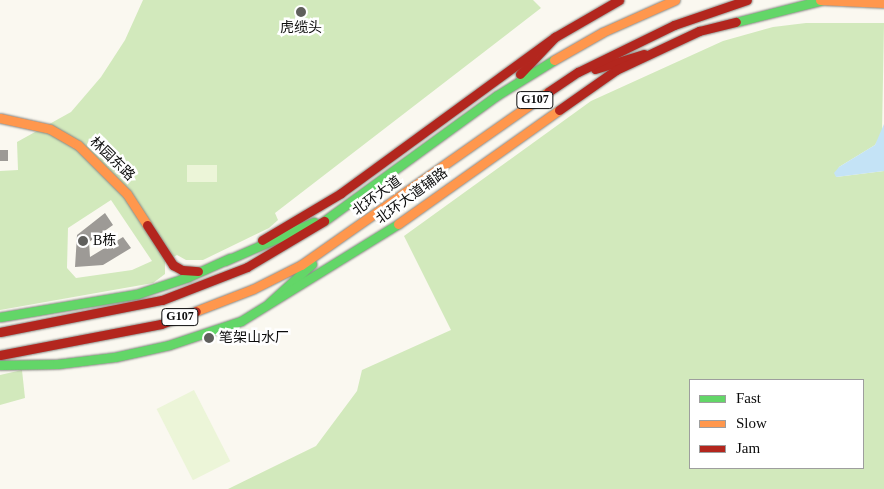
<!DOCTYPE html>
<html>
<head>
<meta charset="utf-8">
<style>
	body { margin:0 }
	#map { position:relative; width:884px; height:489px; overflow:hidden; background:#faf8f0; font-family:"Times New Roman","Noto Sans SC",serif }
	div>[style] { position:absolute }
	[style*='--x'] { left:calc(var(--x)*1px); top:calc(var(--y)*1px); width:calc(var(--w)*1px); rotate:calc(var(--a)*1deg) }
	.forest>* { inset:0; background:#d2e9bc }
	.pitch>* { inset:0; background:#ecf5d8; transform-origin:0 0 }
	.water>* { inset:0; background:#c4e3f6 }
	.building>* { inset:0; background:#9d9a96; transform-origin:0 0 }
	.roads { filter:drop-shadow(0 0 1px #8a8985) drop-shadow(0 0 1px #8a8985) }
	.fast>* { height:9px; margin:-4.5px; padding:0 4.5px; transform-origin:4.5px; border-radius:4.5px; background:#63d668 }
	.slow>* { height:9px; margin:-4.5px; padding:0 4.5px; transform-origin:4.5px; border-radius:4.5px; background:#ff974d }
	.jam>* { height:9px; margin:-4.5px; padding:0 4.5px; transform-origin:4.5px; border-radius:4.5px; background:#b3261e }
	.dots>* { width:14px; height:14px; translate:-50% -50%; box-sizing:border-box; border:2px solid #fff; border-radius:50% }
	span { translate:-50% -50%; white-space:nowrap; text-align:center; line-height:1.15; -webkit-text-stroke:5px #fff; paint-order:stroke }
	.shield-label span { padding:1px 4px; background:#fff; border:1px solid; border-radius:4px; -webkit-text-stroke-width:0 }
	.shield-label { font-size:12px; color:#0c0c0c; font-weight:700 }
	.poi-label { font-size:14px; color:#0c0c0c }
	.left { translate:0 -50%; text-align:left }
	.street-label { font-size:14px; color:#0c0c0c }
	.legend { position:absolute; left:689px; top:379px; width:175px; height:90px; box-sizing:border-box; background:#fff; border:1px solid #9e9e9e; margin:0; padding:6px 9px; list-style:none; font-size:15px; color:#0c0c0c }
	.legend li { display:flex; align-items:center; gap:10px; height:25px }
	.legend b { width:25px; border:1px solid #9e9e9e }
</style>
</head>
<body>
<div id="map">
	<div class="forest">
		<i style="clip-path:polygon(evenodd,143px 0,533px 0,541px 8px,275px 213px,278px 220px,269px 228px,203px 260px,186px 260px,177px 255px,165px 262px,165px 274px,153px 283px,0 310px,0 171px,18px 170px,17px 142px,71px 112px,101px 77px,125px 40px,143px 0,111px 200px,152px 261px,132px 270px,76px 278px,67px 268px,68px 228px,111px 200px)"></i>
		<i style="clip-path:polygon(evenodd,806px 23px,884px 23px,882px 133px,875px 145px,839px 167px,836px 177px,884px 171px,884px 489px,228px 489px,316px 446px,357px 391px,362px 370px,451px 330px,404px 236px,591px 101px,723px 41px,773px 27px,806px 23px,690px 380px,863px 380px,863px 468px,690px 468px,690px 380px)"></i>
		<i style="clip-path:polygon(22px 370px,25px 398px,0 405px,0 375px)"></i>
	</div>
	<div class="pitch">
		<i style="left:217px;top:165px;width:17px;height:30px;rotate:90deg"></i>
		<i style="left:194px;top:390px;width:80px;height:42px;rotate:63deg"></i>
	</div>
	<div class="water">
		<i style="clip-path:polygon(884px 124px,884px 171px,836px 177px,834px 173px,839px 167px,875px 145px)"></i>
	</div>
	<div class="building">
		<i style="left:0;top:150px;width:8px;height:11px"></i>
		<i style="clip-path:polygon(105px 213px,113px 225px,89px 242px,90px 257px,123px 237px,131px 248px,103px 265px,75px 267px,77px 235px)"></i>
	</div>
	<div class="roads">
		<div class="fast">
			<i style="--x:736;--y:22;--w:89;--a:-14.3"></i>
			<i style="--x:324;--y:221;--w:213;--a:-36"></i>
			<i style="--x:496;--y:96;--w:68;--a:-31.8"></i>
			<i style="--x:225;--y:261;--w:97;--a:-23.7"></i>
			<i style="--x:269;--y:303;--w:58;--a:-42.2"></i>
			<i style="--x:0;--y:317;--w:139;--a:-9.5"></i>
			<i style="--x:137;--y:294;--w:54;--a:-18.4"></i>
			<i style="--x:188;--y:277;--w:46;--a:-24.3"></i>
			<i style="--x:0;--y:365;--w:57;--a:-1"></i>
			<i style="--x:57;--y:364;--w:58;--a:-6.9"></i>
			<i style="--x:115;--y:357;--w:55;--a:-12.5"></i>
			<i style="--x:169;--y:345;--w:76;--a:-18.4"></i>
			<i style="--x:241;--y:321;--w:185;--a:-31.7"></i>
		</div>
		<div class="slow">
			<i style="--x:820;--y:0;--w:64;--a:2.7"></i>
			<i style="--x:554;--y:60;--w:56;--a:-29.7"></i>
			<i style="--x:603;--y:32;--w:79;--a:-24"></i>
			<i style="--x:0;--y:118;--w:51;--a:12.4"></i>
			<i style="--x:50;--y:129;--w:32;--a:30"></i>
			<i style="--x:78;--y:145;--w:69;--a:45"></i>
			<i style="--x:127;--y:194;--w:37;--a:57"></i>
			<i style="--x:398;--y:224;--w:197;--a:-35.3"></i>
			<i style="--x:196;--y:311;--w:61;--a:-21.1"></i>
			<i style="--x:253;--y:289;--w:54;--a:-26.6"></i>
			<i style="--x:301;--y:265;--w:302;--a:-35"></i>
		</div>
		<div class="jam">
			<i style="--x:595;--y:69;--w:51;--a:-17"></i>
			<i style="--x:520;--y:74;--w:51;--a:-46.6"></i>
			<i style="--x:548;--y:92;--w:36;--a:-34"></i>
			<i style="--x:578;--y:72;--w:107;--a:-26.1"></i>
			<i style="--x:674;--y:25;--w:77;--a:-18.9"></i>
			<i style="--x:559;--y:110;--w:70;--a:-35.1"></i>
			<i style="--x:616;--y:70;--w:92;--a:-25.2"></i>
			<i style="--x:699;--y:31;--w:38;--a:-14"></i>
			<i style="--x:147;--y:225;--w:48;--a:57"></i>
			<i style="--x:173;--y:265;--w:10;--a:29"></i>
			<i style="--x:182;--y:270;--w:16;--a:4"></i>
			<i style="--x:262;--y:240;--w:92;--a:-30.7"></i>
			<i style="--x:341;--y:193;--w:265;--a:-36.1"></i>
			<i style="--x:555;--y:37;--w:74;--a:-30"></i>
			<i style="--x:0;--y:332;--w:165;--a:-11.2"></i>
			<i style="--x:162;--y:300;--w:91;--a:-21.2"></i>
			<i style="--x:247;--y:267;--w:90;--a:-30.9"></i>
			<i style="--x:0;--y:355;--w:164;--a:-10.9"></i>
			<i style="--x:161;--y:324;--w:37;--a:-20"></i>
		</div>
	</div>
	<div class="dots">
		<i style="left:301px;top:12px;background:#5f5f5c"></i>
		<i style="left:83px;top:241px;background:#5f5f5c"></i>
		<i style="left:209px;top:338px;background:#5f5f5c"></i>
	</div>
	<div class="shield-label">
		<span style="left:535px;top:100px">G107</span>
		<span style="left:180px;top:317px">G107</span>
	</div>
	<div class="poi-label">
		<span style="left:301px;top:28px">虎缆头</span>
		<span class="left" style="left:93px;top:241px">B栋</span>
		<span class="left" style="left:219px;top:338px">笔架山水厂</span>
	</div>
	<div class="street-label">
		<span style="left:112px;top:159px;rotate:44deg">林园东路</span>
		<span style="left:377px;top:196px;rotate:-36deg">北环大道</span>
		<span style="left:412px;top:196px;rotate:-36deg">北环大道辅路</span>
	</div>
	<ul class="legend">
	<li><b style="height:6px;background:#63d668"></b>Fast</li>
	<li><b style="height:6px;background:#ff974d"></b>Slow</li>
	<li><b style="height:6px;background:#b3261e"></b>Jam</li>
	</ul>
</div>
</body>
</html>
